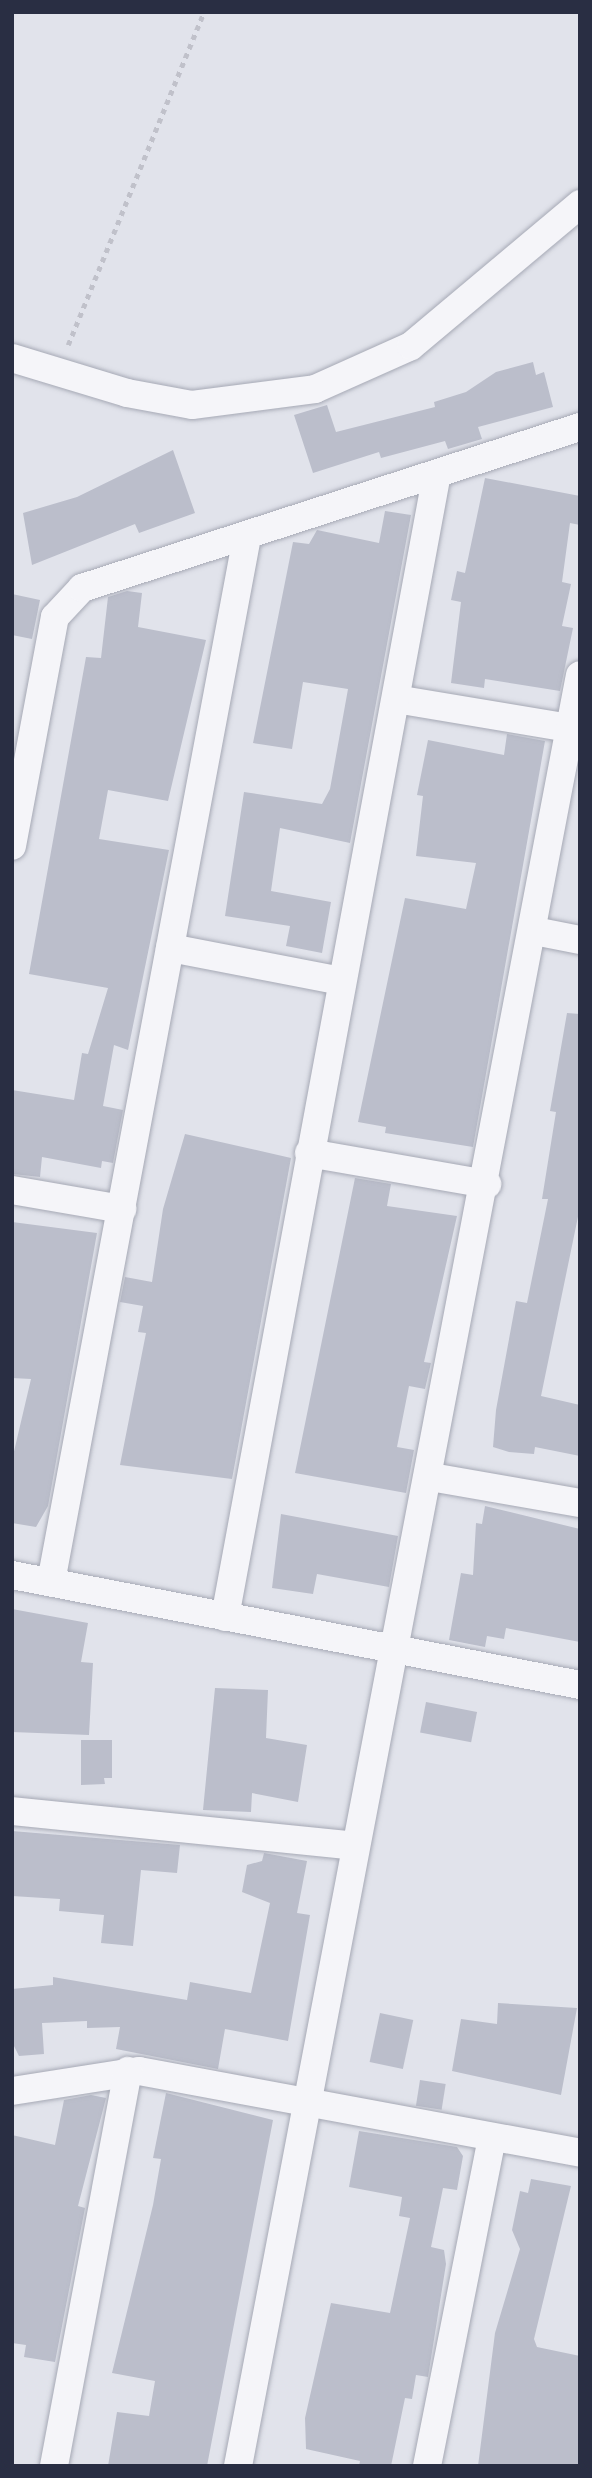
<!DOCTYPE html>
<html>
<head>
<meta charset="utf-8">
<style>
	body { margin:0 }
	#map { position:relative; width:592px; height:2478px; overflow:hidden; background:#e1e3eb; font-family:Karla,sans-serif }
	div>[style] { position:absolute }
	[style*='--x'] { left:calc(var(--x)*1px); top:calc(var(--y)*1px); width:calc(var(--w)*1px); rotate:calc(var(--a)*1deg) }
	.building>* { inset:0; background:#bbbecb; transform-origin:0 0 }
	.path>* { height:4.5px; margin-top:-2.25px; transform-origin:0; background:repeating-linear-gradient(90deg,#c0c1ca 0 5px,transparent 0 10px) }
	.roads { filter:drop-shadow(0 0 2px #a6a9b5) drop-shadow(0 0 2px #a6a9b5) }
	.minor>* { height:28px; margin:-14px; padding:0 14px; transform-origin:14px; border-radius:14px; background:#f5f5f9 }
	span { translate:-50% -50%; white-space:nowrap; text-align:center; line-height:1.15; -webkit-text-stroke:7px #f1f3f8; paint-order:stroke }
	.frame { position:absolute; inset:0; border:14px solid #292e43; pointer-events:none }
</style>
</head>
<body>
<div id="map">
	<div class="building">
		<i style="clip-path:polygon(533px 362px,536px 375px,544px 372px,553px 407px,478px 427px,482px 439px,448px 449px,445px 441px,381px 458px,379px 452px,313px 473px,294px 415px,327px 405px,336px 432px,435px 407px,434px 402px,466px 392px,496px 372px)"></i>
		<i style="clip-path:polygon(173px 450px,195px 513px,139px 533px,135px 524px,32px 565px,23px 513px,77px 497px)"></i>
		<i style="clip-path:polygon(485px 478px,580px 496px,580px 525px,570px 523px,562px 582px,571px 584px,562px 626px,573px 628px,560px 691px,485px 679px,484px 688px,451px 683px,461px 602px,451px 600px,457px 571px,465px 573px)"></i>
		<i style="clip-path:polygon(385px 511px,411px 515px,350px 843px,280px 828px,271px 891px,331px 902px,322px 953px,286px 946px,290px 926px,225px 916px,244px 792px,322px 804px,330px 789px,348px 689px,303px 682px,292px 749px,253px 743px,293px 542px,309px 544px,317px 530px,379px 543px)"></i>
		<i style="clip-path:polygon(127px 591px,142px 593px,138px 627px,206px 640px,168px 801px,108px 790px,99px 839px,169px 850px,128px 1050px,114px 1045px,103px 1106px,123px 1110px,113px 1163px,102px 1161px,101px 1168px,42px 1157px,40px 1177px,13px 1174px,12px 1090px,74px 1100px,82px 1053px,88px 1054px,108px 988px,29px 974px,86px 657px,101px 658px,108px 597px)"></i>
		<i style="clip-path:polygon(12px 594px,40px 600px,32px 639px,12px 635px)"></i>
		<i style="clip-path:polygon(507px 734px,545px 741px,473px 1147px,385px 1133px,386px 1127px,358px 1122px,405px 898px,466px 909px,476px 863px,416px 856px,423px 796px,417px 795px,428px 740px,504px 755px)"></i>
		<i style="clip-path:polygon(567px 1013px,580px 1014px,580px 1207px,541px 1396px,580px 1405px,580px 1456px,535px 1447px,534px 1454px,509px 1452px,493px 1447px,496px 1410px,516px 1301px,527px 1303px,548px 1199px,542px 1199px,556px 1112px,550px 1111px)"></i>
		<i style="clip-path:polygon(185px 1134px,291px 1158px,232px 1479px,120px 1465px,146px 1333px,138px 1332px,143px 1306px,120px 1302px,125px 1277px,152px 1282px,163px 1209px)"></i>
		<i style="clip-path:polygon(355px 1178px,391px 1184px,387px 1206px,457px 1216px,424px 1362px,431px 1363px,425px 1389px,409px 1386px,397px 1447px,414px 1450px,406px 1493px,295px 1473px)"></i>
		<i style="clip-path:polygon(12px 1222px,97px 1233px,48px 1506px,36px 1527px,12px 1523px,12px 1460px,31px 1379px,12px 1378px)"></i>
		<i style="clip-path:polygon(485px 1506px,580px 1529px,580px 1642px,506px 1628px,504px 1639px,487px 1636px,485px 1647px,449px 1640px,461px 1573px,473px 1575px,476px 1523px,482px 1524px)"></i>
		<i style="clip-path:polygon(281px 1514px,398px 1536px,389px 1587px,317px 1574px,313px 1594px,272px 1588px)"></i>
		<i style="clip-path:polygon(12px 1609px,88px 1623px,81px 1662px,93px 1663px,89px 1735px,12px 1732px)"></i>
		<i style="clip-path:polygon(215px 1688px,268px 1690px,266px 1738px,307px 1745px,298px 1802px,252px 1793px,251px 1812px,203px 1810px)"></i>
		<i style="left:426px;top:1702px;width:52px;height:31px;rotate:11deg"></i>
		<i style="clip-path:polygon(81px 1740px,112px 1740px,112px 1778px,104px 1778px,105px 1784px,81px 1785px)"></i>
		<i style="clip-path:polygon(12px 1831px,180px 1845px,177px 1873px,141px 1870px,133px 1946px,101px 1943px,104px 1915px,59px 1911px,60px 1899px,12px 1896px)"></i>
		<i style="clip-path:polygon(264px 1853px,307px 1861px,297px 1913px,310px 1915px,288px 2041px,225px 2029px,218px 2069px,116px 2049px,120px 2027px,87px 2028px,87px 2021px,42px 2023px,44px 2054px,19px 2056px,12px 2042px,12px 1989px,53px 1985px,53px 1977px,187px 2000px,190px 1982px,251px 1993px,270px 1903px,242px 1892px,247px 1865px,262px 1861px)"></i>
		<i style="clip-path:polygon(498px 2003px,577px 2008px,561px 2095px,452px 2071px,461px 2019px,497px 2024px)"></i>
		<i style="left:380px;top:2013px;width:34px;height:50px;rotate:12deg"></i>
		<i style="left:420px;top:2080px;width:26px;height:26px;rotate:9deg"></i>
		<i style="clip-path:polygon(166px 2093px,273px 2120px,207px 2466px,108px 2466px,117px 2412px,149px 2416px,155px 2381px,112px 2373px,153px 2205px,161px 2159px,153px 2158px)"></i>
		<i style="clip-path:polygon(91px 2095px,106px 2098px,78px 2206px,85px 2208px,55px 2362px,24px 2357px,26px 2345px,12px 2343px,12px 2135px,55px 2145px,64px 2100px)"></i>
		<i style="clip-path:polygon(359px 2131px,457px 2147px,463px 2156px,457px 2190px,443px 2188px,431px 2247px,444px 2250px,446px 2264px,428px 2377px,416px 2375px,412px 2399px,405px 2398px,391px 2466px,359px 2466px,360px 2461px,306px 2449px,305px 2418px,331px 2303px,390px 2313px,410px 2218px,399px 2216px,402px 2197px,349px 2187px)"></i>
		<i style="clip-path:polygon(531px 2179px,571px 2186px,534px 2339px,537px 2347px,580px 2356px,580px 2466px,478px 2466px,495px 2333px,520px 2249px,512px 2230px,520px 2191px,528px 2193px)"></i>
	</div>
	<div class="path">
		<i style="--x:68;--y:345;--w:360;--a:-67.8"></i>
	</div>
	<div class="roads">
		<div class="minor">
			<i style="--x:12;--y:358;--w:120;--a:16.9"></i>
			<i style="--x:127;--y:393;--w:66;--a:10.5"></i>
			<i style="--x:192;--y:405;--w:124;--a:-7.4"></i>
			<i style="--x:315;--y:389;--w:105;--a:-24.1"></i>
			<i style="--x:411;--y:346;--w:221;--a:-40"></i>
			<i style="--x:396;--y:699;--w:176;--a:9.5"></i>
			<i style="--x:12;--y:846;--w:233;--a:-79.4"></i>
			<i style="--x:55;--y:617;--w:40;--a:-47"></i>
			<i style="--x:82;--y:588;--w:523;--a:-17.92"></i>
			<i style="--x:534;--y:931;--w:47;--a:11.1"></i>
			<i style="--x:170;--y:948;--w:175;--a:10.9"></i>
			<i style="--x:309;--y:1153;--w:181;--a:9.9"></i>
			<i style="--x:12;--y:1190;--w:112;--a:9.8"></i>
			<i style="--x:431;--y:1477;--w:151;--a:9.9"></i>
			<i style="--x:12;--y:1575;--w:579;--a:10.96"></i>
			<i style="--x:51;--y:1582;--w:1063;--a:-79.38"></i>
			<i style="--x:225;--y:1617;--w:1163;--a:-79.5"></i>
			<i style="--x:12;--y:1811;--w:345;--a:5.8"></i>
			<i style="--x:12;--y:2091;--w:129;--a:-8.9"></i>
			<i style="--x:139;--y:2071;--w:449;--a:10.5"></i>
			<i style="--x:54;--y:2466;--w:402;--a:-79.4"></i>
			<i style="--x:238;--y:2466;--w:1823;--a:-79.19"></i>
			<i style="--x:427;--y:2466;--w:335;--a:-78.8"></i>
		</div>
	</div>
	<div class="frame"></div>
</div>
</body>
</html>
